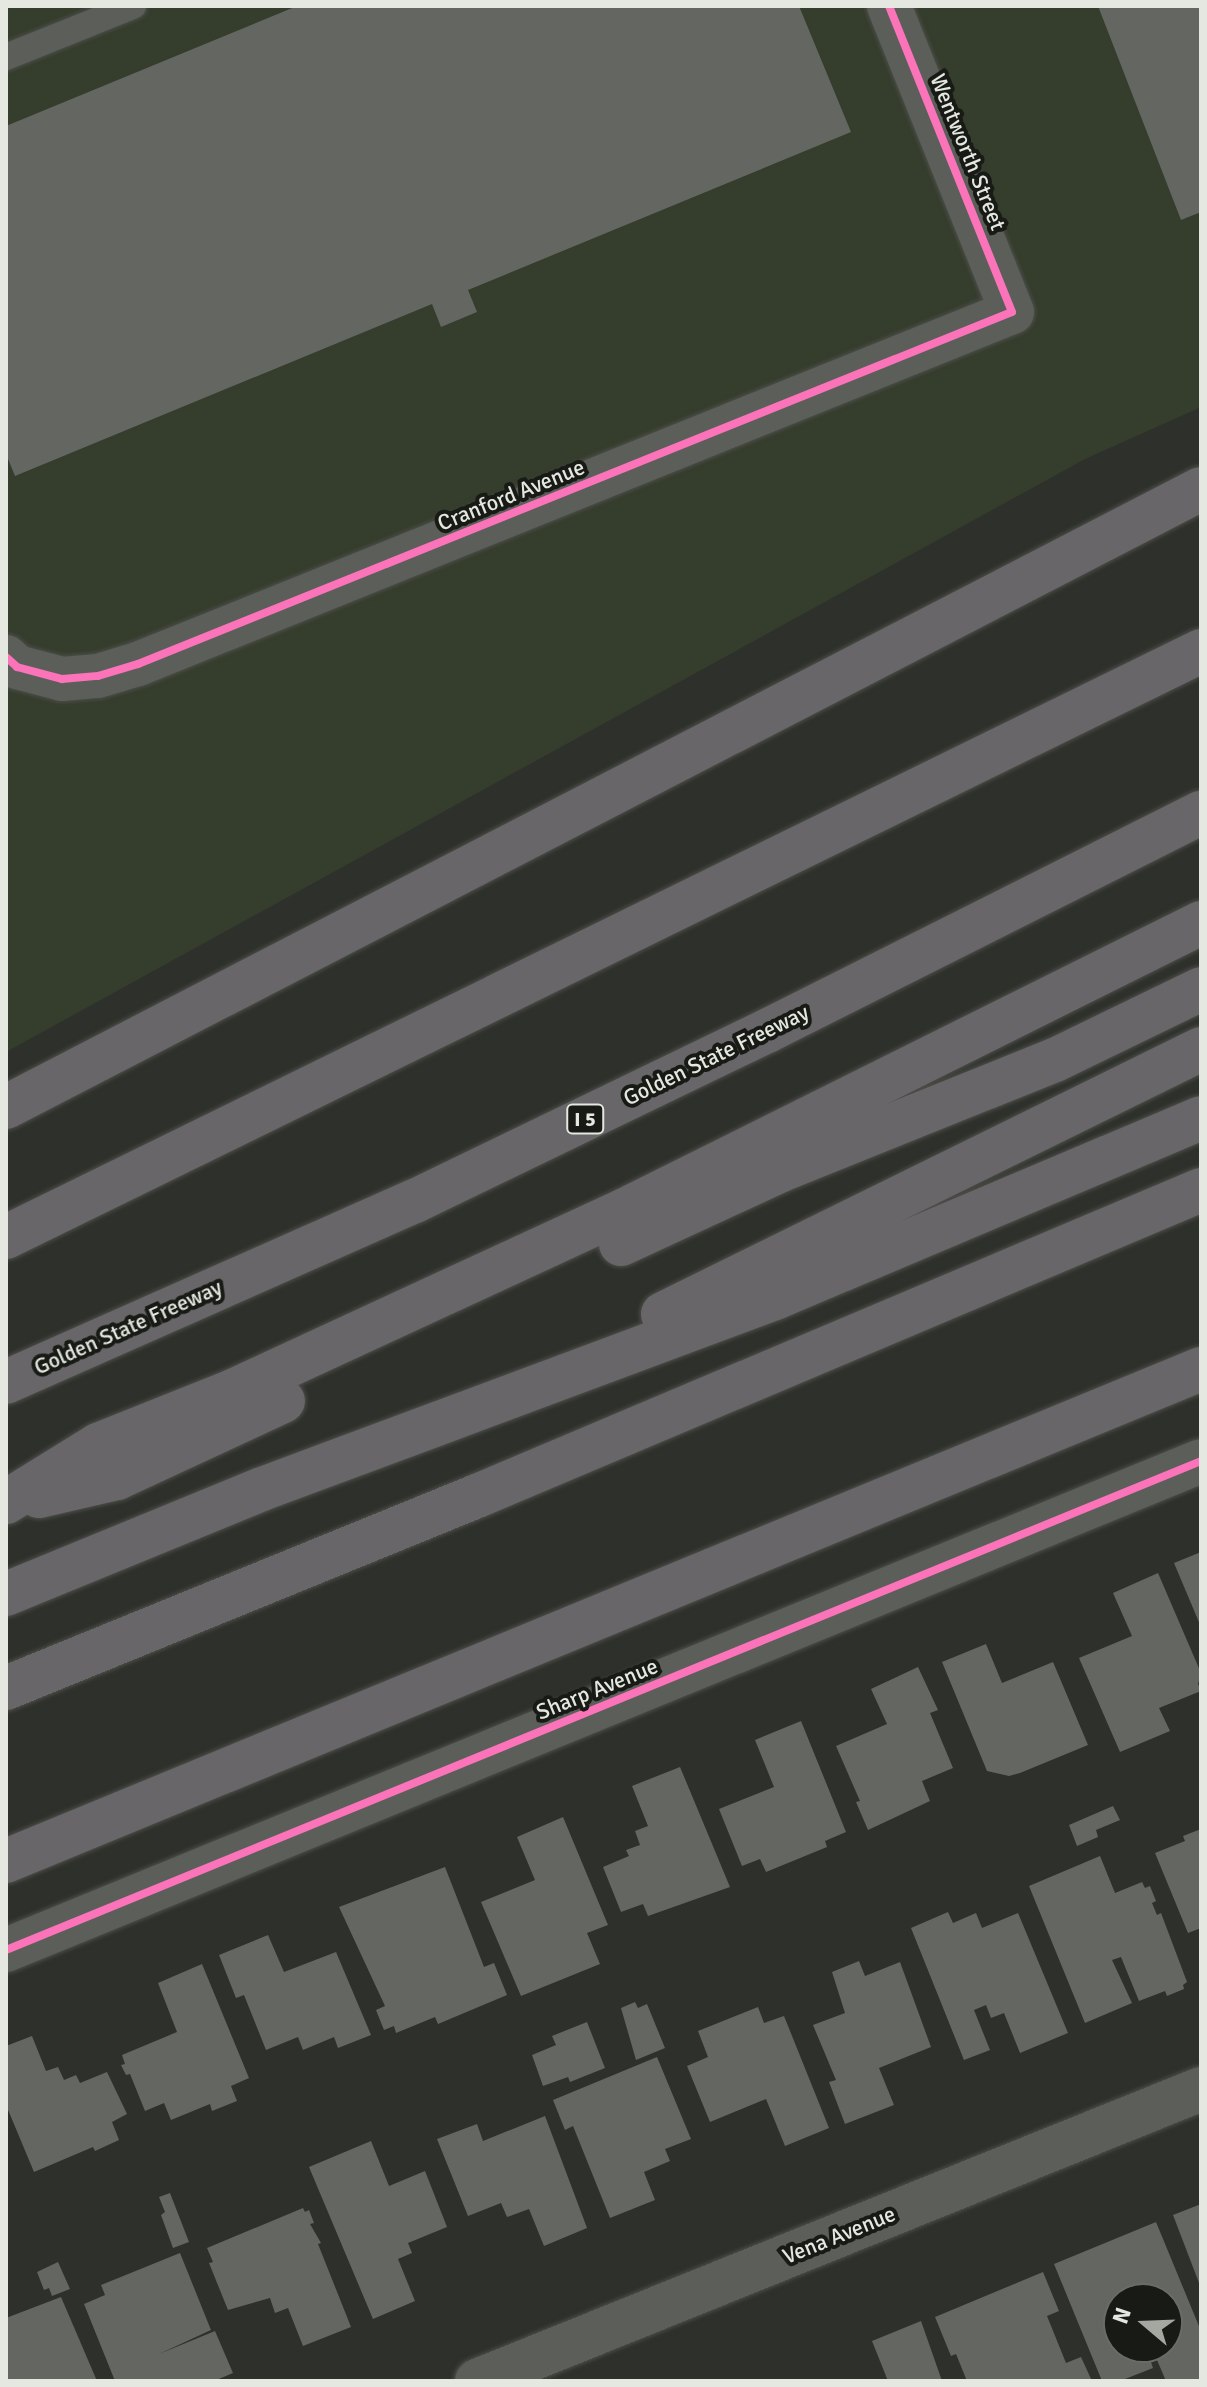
<!DOCTYPE html>
<html>
<head>
<meta charset="utf-8">
<style>
	body { margin:0 }
	#map { position:relative; width:1207px; height:2387px; overflow:hidden; background:#2e312b; font-family:Signika,sans-serif }
	div>[style] { position:absolute }
	[style*='--x'] { left:calc(var(--x)*1px); top:calc(var(--y)*1px); width:calc(var(--w)*1px); rotate:calc(var(--a)*1deg) }
	.built>* { inset:0; background:#353d2c }
	.building>* { inset:0; background:#646661 }
	.roads { filter:drop-shadow(0 0 2px #4c4e49) drop-shadow(0 0 2px #4c4e49) }
	.service>* { height:26px; margin:-13px; padding:0 13px; transform-origin:13px; border-radius:13px; background:#5c5e5a }
	.minor>* { height:44px; margin:-22px; padding:0 22px; transform-origin:22px; border-radius:22px; background:#5c5e5a }
	.motorway>* { height:44px; margin:-22px; padding:0 22px; transform-origin:22px; border-radius:22px; background:#696669 }
	.cycleway>* { height:8px; margin:-4px; padding:0 4px; transform-origin:4px; border-radius:4px; background:#fb73b8 }
	span { translate:-50% -50%; white-space:nowrap; text-align:center; line-height:1.15; -webkit-text-stroke:8px #181b15; paint-order:stroke }
	.shield-label span { padding:2px 6px; background:#181b15; border:2px solid; border-radius:6px; -webkit-text-stroke-width:0 }
	.shield-label { font-size:20px; color:#e4e8e0; font-weight:700 }
	.street-label { font-size:22px; color:#e4e8e0 }
	.frame { position:absolute; inset:0; border:8px solid #e4e8e0; pointer-events:none }
	.north { position:absolute; left:1103px; top:2283px; width:80px; height:80px; box-sizing:border-box; background:#181b15; border:2px solid #6a6d66; border-radius:50%; rotate:289deg; font-size:22px; font-weight:700; line-height:32px; text-align:center; color:#e4e8e0 }
	.north::after { content:''; display:block; margin:auto; width:28px; height:36px; background:#a4a8a1; clip-path:polygon(50% 0,100% 100%,50% 72%,0 100%) }
</style>
</head>
<body>
<div id="map">
	<div class="built">
		<i style="clip-path:polygon(6px 6px,1201px 6px,1201px 407px,1085px 459px,6px 1052px)"></i>
	</div>
	<div class="building">
		<i style="clip-path:polygon(297px 6px,799px 6px,851px 132px,468px 290px,477px 312px,441px 327px,432px 304px,15px 476px,6px 454px,6px 126px)"></i>
		<i style="clip-path:polygon(1098px 6px,1201px 6px,1201px 212px,1181px 220px)"></i>
		<i style="clip-path:polygon(1201px 1552px,1201px 1627px,1174px 1563px)"></i>
		<i style="clip-path:polygon(1158px 1573px,1201px 1673px,1198px 1684px,1201px 1691px,1159px 1708px,1170px 1731px,1120px 1752px,1079px 1658px,1132px 1636px,1113px 1593px)"></i>
		<i style="clip-path:polygon(986px 1644px,1002px 1683px,1053px 1662px,1088px 1745px,1020px 1773px,1009px 1776px,987px 1771px,942px 1662px)"></i>
		<i style="clip-path:polygon(918px 1667px,938px 1710px,930px 1713px,953px 1768px,922px 1781px,930px 1801px,868px 1830px,856px 1802px,860px 1801px,836px 1746px,887px 1724px,871px 1689px)"></i>
		<i style="clip-path:polygon(801px 1721px,846px 1832px,825px 1841px,827px 1847px,766px 1872px,760px 1859px,742px 1866px,719px 1809px,774px 1787px,755px 1740px)"></i>
		<i style="clip-path:polygon(680px 1767px,730px 1887px,648px 1916px,643px 1904px,621px 1912px,603px 1867px,629px 1856px,626px 1850px,640px 1845px,635px 1831px,648px 1826px,632px 1786px)"></i>
		<i style="clip-path:polygon(1113px 1806px,1120px 1820px,1096px 1830px,1098px 1837px,1077px 1846px,1069px 1825px)"></i>
		<i style="clip-path:polygon(563px 1817px,608px 1925px,587px 1933px,600px 1964px,521px 1996px,481px 1902px,535px 1880px,517px 1837px)"></i>
		<i style="clip-path:polygon(1201px 1829px,1201px 1928px,1188px 1933px,1155px 1853px,1185px 1841px,1183px 1836px)"></i>
		<i style="clip-path:polygon(1100px 1856px,1115px 1893px,1142px 1882px,1145px 1888px,1150px 1886px,1156px 1901px,1152px 1903px,1157px 1915px,1161px 1913px,1187px 1982px,1183px 1985px,1184px 1989px,1167px 1996px,1165px 1991px,1139px 2001px,1121px 1957px,1112px 1960px,1132px 2003px,1085px 2023px,1029px 1886px)"></i>
		<i style="clip-path:polygon(445px 1867px,484px 1967px,494px 1963px,507px 1995px,438px 2024px,435px 2017px,396px 2033px,394px 2026px,384px 2030px,376px 2010px,385px 2006px,339px 1907px)"></i>
		<i style="clip-path:polygon(948px 1912px,953px 1923px,976px 1913px,982px 1928px,1018px 1913px,1068px 2033px,1020px 2053px,1004px 2013px,991px 2018px,986px 2005px,974px 2010px,990px 2050px,964px 2060px,911px 1928px)"></i>
		<i style="clip-path:polygon(268px 1935px,284px 1972px,336px 1952px,371px 2035px,338px 2048px,334px 2037px,303px 2050px,298px 2037px,266px 2050px,244px 1995px,236px 1998px,219px 1955px)"></i>
		<i style="clip-path:polygon(859px 1961px,865px 1976px,900px 1962px,931px 2047px,879px 2068px,894px 2105px,845px 2124px,829px 2082px,836px 2080px,813px 2025px,845px 2013px,832px 1972px)"></i>
		<i style="clip-path:polygon(202px 1964px,249px 2078px,231px 2086px,237px 2101px,212px 2111px,210px 2104px,171px 2120px,164px 2103px,145px 2111px,130px 2074px,126px 2075px,121px 2065px,125px 2064px,122px 2055px,177px 2032px,158px 1983px)"></i>
		<i style="clip-path:polygon(635px 2002px,638px 2008px,647px 2004px,665px 2048px,636px 2060px,621px 2008px)"></i>
		<i style="clip-path:polygon(758px 2007px,764px 2023px,784px 2016px,829px 2128px,785px 2146px,766px 2099px,710px 2122px,687px 2066px,708px 2057px,698px 2031px)"></i>
		<i style="clip-path:polygon(587px 2022px,605px 2068px,570px 2082px,568px 2077px,543px 2086px,532px 2055px,556px 2045px,552px 2036px)"></i>
		<i style="clip-path:polygon(32px 2036px,46px 2071px,58px 2067px,64px 2080px,76px 2075px,80px 2083px,107px 2072px,127px 2114px,112px 2122px,119px 2140px,95px 2151px,93px 2147px,34px 2172px,6px 2105px,6px 2046px)"></i>
		<i style="clip-path:polygon(657px 2057px,691px 2139px,665px 2149px,670px 2161px,644px 2172px,655px 2200px,610px 2218px,573px 2126px,565px 2130px,553px 2100px)"></i>
		<i style="clip-path:polygon(545px 2116px,587px 2228px,544px 2246px,529px 2209px,507px 2217px,501px 2203px,468px 2216px,437px 2139px,477px 2124px,483px 2141px)"></i>
		<i style="clip-path:polygon(371px 2141px,389px 2186px,425px 2171px,447px 2227px,408px 2243px,412px 2253px,398px 2259px,415px 2301px,373px 2319px,309px 2167px)"></i>
		<i style="clip-path:polygon(170px 2193px,189px 2242px,173px 2248px,161px 2215px,165px 2212px,159px 2197px)"></i>
		<i style="clip-path:polygon(1201px 2204px,1201px 2288px,1173px 2215px)"></i>
		<i style="clip-path:polygon(303px 2208px,305px 2212px,309px 2210px,314px 2223px,310px 2224px,321px 2243px,318px 2244px,351px 2327px,303px 2346px,288px 2308px,275px 2313px,270px 2298px,228px 2310px,209px 2263px,213px 2262px,207px 2248px)"></i>
		<i style="clip-path:polygon(evenodd,1156px 2222px,1201px 2331px,1201px 2381px,1166px 2381px,1157px 2360px,1151px 2362px,1153px 2368px,1120px 2381px,1102px 2381px,1054px 2264px,1156px 2222px,1119px 2299px,1167px 2299px,1167px 2347px,1119px 2347px,1119px 2299px)"></i>
		<i style="clip-path:polygon(180px 2253px,211px 2330px,159px 2354px,215px 2331px,233px 2373px,214px 2381px,115px 2381px,84px 2304px,105px 2295px,101px 2285px)"></i>
		<i style="clip-path:polygon(58px 2262px,70px 2289px,52px 2296px,49px 2288px,44px 2290px,37px 2272px)"></i>
		<i style="clip-path:polygon(1043px 2272px,1059px 2311px,1047px 2316px,1066px 2363px,1081px 2357px,1092px 2381px,967px 2381px,956px 2354px,951px 2356px,935px 2317px)"></i>
		<i style="clip-path:polygon(61px 2297px,97px 2381px,6px 2381px,6px 2318px)"></i>
		<i style="clip-path:polygon(921px 2321px,942px 2381px,888px 2381px,872px 2341px)"></i>
	</div>
	<div class="roads">
		<div class="service">
			<i style="--x:6;--y:57;--w:137;--a:-21.9"></i>
		</div>
		<div class="minor">
			<i style="--x:6;--y:657;--w:15;--a:42"></i>
			<i style="--x:17;--y:667;--w:47;--a:14.9"></i>
			<i style="--x:62;--y:679;--w:36;--a:-5"></i>
			<i style="--x:98;--y:676;--w:42;--a:-16.7"></i>
			<i style="--x:138;--y:664;--w:942;--a:-21.94"></i>
			<i style="--x:1012;--y:312;--w:330;--a:-111.9"></i>
			<i style="--x:6;--y:1950;--w:1291;--a:-22.25"></i>
			<i style="--x:477;--y:2381;--w:781;--a:-21.96"></i>
		</div>
		<div class="motorway">
			<i style="--x:6;--y:1107;--w:1345;--a:-27.35"></i>
			<i style="--x:6;--y:1237;--w:1331;--a:-26.12"></i>
			<i style="--x:621;--y:1244;--w:176;--a:-24.8"></i>
			<i style="--x:781;--y:1170;--w:295;--a:-21.9"></i>
			<i style="--x:1055;--y:1060;--w:162;--a:-25.9"></i>
			<i style="--x:663;--y:1314;--w:600;--a:-26.22"></i>
			<i style="--x:6;--y:1382;--w:447;--a:-23.9"></i>
			<i style="--x:415;--y:1201;--w:391;--a:-25.8"></i>
			<i style="--x:767;--y:1031;--w:486;--a:-26.7"></i>
			<i style="--x:39;--y:1496;--w:80;--a:-13"></i>
			<i style="--x:117;--y:1478;--w:183;--a:-24.9"></i>
			<i style="--x:6;--y:1502;--w:108;--a:-31.8"></i>
			<i style="--x:98;--y:1445;--w:145;--a:-21.8"></i>
			<i style="--x:233;--y:1391;--w:430;--a:-24.8"></i>
			<i style="--x:623;--y:1211;--w:646;--a:-26.49"></i>
			<i style="--x:6;--y:1594;--w:277;--a:-22.3"></i>
			<i style="--x:262;--y:1489;--w:547;--a:-20.42"></i>
			<i style="--x:775;--y:1298;--w:462;--a:-22.9"></i>
			<i style="--x:6;--y:1688;--w:509;--a:-22.18"></i>
			<i style="--x:477;--y:1496;--w:786;--a:-22.91"></i>
			<i style="--x:6;--y:1861;--w:1292;--a:-22.38"></i>
		</div>
	</div>
	<div class="cycleway">
		<i style="--x:6;--y:657;--w:15;--a:42"></i>
		<i style="--x:17;--y:667;--w:47;--a:14.9"></i>
		<i style="--x:62;--y:679;--w:36;--a:-5"></i>
		<i style="--x:98;--y:676;--w:42;--a:-16.7"></i>
		<i style="--x:138;--y:664;--w:942;--a:-21.94"></i>
		<i style="--x:1012;--y:312;--w:330;--a:-111.9"></i>
		<i style="--x:6;--y:1950;--w:1291;--a:-22.25"></i>
	</div>
	<div class="shield-label">
		<span style="left:585px;top:1119px">I 5</span>
	</div>
	<div class="street-label">
		<span style="left:968px;top:152px;rotate:68deg">Wentworth Street</span>
		<span style="left:511px;top:495px;rotate:-22deg">Cranford Avenue</span>
		<span style="left:716px;top:1055px;rotate:-26deg">Golden State Freeway</span>
		<span style="left:128px;top:1327px;rotate:-24deg">Golden State Freeway</span>
		<span style="left:597px;top:1689px;rotate:-22deg">Sharp Avenue</span>
		<span style="left:839px;top:2235px;rotate:-22deg">Vena Avenue</span>
	</div>
	<div class="frame"></div>
	<div class="north">N</div>
</div>
</body>
</html>
